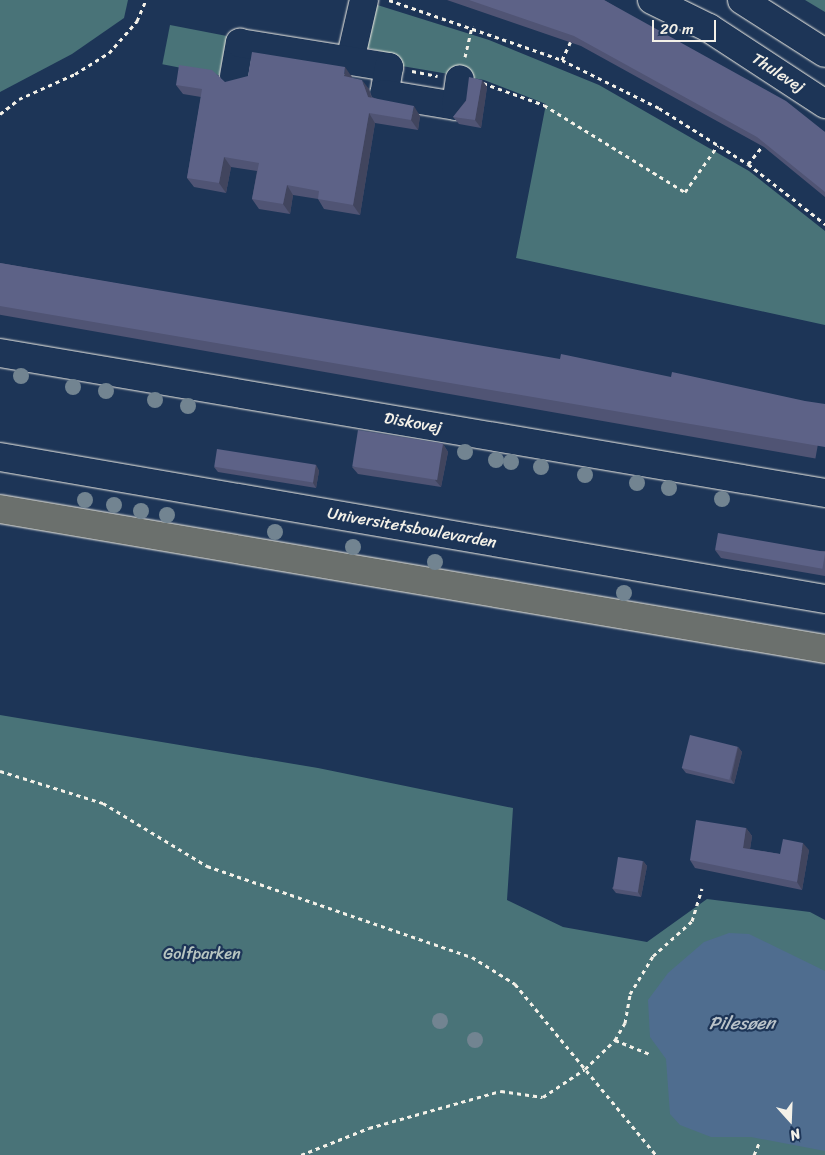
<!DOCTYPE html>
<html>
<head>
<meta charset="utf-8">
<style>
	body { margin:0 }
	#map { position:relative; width:825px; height:1155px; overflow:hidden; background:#1d3557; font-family:Sriracha,sans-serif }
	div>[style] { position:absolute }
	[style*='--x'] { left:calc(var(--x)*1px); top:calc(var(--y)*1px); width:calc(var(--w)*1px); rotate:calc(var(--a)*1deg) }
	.green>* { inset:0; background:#497378; transform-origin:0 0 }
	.water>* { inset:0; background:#4f6d8f }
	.path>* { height:3px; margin-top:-1.5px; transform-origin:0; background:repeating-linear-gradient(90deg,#f4f1e8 0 4px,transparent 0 8px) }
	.roads { filter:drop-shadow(0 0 1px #f4f1e8) drop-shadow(0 0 1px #f4f1e8) }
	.minor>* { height:28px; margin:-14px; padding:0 14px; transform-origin:14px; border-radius:14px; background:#1d3557 }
	.major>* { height:28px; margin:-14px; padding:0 14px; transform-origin:14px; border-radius:14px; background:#6b706d }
	.trees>* { width:16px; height:16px; margin:-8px; border-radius:50%; background:#728491 }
	.wall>* { inset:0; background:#505474; transform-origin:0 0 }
	.shaded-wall>* { inset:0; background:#41455e }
	.building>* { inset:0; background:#5d6287; transform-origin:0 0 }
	span { translate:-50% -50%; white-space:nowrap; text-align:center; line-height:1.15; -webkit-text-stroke:4.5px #1d3557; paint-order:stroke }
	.street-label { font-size:16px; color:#f4f1e8 }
	.park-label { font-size:16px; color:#b8c5c1 }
	.water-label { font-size:18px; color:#bac3c9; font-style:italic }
	.north { position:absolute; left:765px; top:1095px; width:50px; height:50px; -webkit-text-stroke:4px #1d3557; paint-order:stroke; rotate:160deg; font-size:14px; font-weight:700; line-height:20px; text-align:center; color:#f4f1e8 }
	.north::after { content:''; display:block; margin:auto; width:18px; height:22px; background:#f4f1e8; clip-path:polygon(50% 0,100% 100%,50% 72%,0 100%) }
	.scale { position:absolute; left:652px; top:20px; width:64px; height:22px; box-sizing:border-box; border:2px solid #f4f1e8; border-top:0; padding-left:6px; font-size:15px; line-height:18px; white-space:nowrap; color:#f4f1e8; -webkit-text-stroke:4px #1d3557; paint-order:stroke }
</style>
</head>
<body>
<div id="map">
	<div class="green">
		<i style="clip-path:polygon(0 0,128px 0,124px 18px,72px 54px,0 92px)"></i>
		<i style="clip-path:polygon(805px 0,825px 0,825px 12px)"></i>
		<i style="clip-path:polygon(371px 3px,489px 40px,599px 85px,749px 171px,825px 231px,825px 325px,516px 258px,546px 104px,484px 80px,396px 65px,396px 55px,364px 47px)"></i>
		<i style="left:170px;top:25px;width:58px;height:40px;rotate:11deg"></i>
		<i style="clip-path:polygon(0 715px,318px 768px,513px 808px,507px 900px,563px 927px,647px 942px,707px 899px,810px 912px,825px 920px,825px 1155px,0 1155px)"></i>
	</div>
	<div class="water">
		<i style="clip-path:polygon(729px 933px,749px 934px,825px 971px,825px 1151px,751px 1137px,711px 1137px,680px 1125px,670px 1114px,666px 1059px,650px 1037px,648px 1000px,668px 973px,704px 942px)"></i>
	</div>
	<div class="path">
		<i style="--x:389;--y:0;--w:183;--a:19.1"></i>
		<i style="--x:562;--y:60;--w:108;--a:26.3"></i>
		<i style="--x:659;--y:108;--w:105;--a:32.2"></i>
		<i style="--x:748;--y:164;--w:98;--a:37.9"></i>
		<i style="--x:465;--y:57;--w:32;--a:-77"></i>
		<i style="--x:562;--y:60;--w:23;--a:-65"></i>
		<i style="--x:412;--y:71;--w:26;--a:11"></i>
		<i style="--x:483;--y:83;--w:65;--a:19.8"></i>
		<i style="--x:544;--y:105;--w:166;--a:31.7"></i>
		<i style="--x:685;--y:192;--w:57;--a:-54.9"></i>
		<i style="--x:0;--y:114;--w:24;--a:-38"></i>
		<i style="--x:19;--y:99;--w:61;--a:-24.1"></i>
		<i style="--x:75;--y:74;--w:40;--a:-32"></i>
		<i style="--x:109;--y:53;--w:43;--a:-48.8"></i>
		<i style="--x:137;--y:21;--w:23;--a:-67"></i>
		<i style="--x:748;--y:164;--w:26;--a:-51"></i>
		<i style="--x:0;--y:771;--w:108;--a:17.3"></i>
		<i style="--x:103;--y:803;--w:122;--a:31.2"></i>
		<i style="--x:207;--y:866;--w:280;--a:19"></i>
		<i style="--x:472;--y:957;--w:51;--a:32.1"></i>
		<i style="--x:515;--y:984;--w:222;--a:50.5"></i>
		<i style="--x:615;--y:1040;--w:37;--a:22"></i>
		<i style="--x:301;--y:1155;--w:73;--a:-21.7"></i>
		<i style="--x:369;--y:1128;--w:137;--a:-15.7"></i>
		<i style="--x:501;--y:1091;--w:42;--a:8.1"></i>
		<i style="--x:543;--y:1097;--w:50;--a:-33.7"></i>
		<i style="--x:585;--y:1069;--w:42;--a:-44"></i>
		<i style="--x:615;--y:1040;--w:20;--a:-60"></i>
		<i style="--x:625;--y:1023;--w:29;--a:-80"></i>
		<i style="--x:630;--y:994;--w:44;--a:-58.8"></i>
		<i style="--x:653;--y:956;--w:52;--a:-41.9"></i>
		<i style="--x:692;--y:921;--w:34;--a:-73"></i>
		<i style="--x:754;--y:1155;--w:15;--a:-67"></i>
	</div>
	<div class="roads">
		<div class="minor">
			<i style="--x:652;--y:0;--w:64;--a:26.2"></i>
			<i style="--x:709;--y:28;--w:139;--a:33.2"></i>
			<i style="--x:742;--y:0;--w:98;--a:32.6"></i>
			<i style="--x:350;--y:61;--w:63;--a:-77.1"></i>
			<i style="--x:234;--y:76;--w:34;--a:-80"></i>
			<i style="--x:240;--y:43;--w:151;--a:9.2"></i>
			<i style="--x:389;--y:67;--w:27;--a:100"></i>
			<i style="--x:384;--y:94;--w:73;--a:9.5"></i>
			<i style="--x:456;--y:106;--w:27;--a:-82"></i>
			<i style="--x:0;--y:353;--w:837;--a:9.63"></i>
			<i style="--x:0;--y:457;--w:837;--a:9.77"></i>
		</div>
		<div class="major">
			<i style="--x:0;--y:509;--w:837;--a:9.63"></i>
		</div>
	</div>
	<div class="trees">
		<i style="left:21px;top:376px"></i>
		<i style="left:73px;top:387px"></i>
		<i style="left:106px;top:391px"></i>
		<i style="left:155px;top:400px"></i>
		<i style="left:188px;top:406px"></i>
		<i style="left:465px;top:452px"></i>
		<i style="left:496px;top:460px"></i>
		<i style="left:511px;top:462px"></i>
		<i style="left:541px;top:467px"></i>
		<i style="left:585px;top:475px"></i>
		<i style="left:637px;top:483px"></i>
		<i style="left:669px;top:488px"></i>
		<i style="left:722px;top:499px"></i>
		<i style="left:85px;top:500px"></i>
		<i style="left:114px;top:505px"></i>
		<i style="left:141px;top:511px"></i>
		<i style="left:167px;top:515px"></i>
		<i style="left:275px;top:532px"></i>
		<i style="left:353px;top:547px"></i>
		<i style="left:435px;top:562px"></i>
		<i style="left:624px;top:593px"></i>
		<i style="left:440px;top:1021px"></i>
		<i style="left:475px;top:1040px"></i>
	</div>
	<div class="wall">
		<i style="clip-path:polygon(447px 0,604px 0,825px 132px,825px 197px,764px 147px,581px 46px)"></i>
		<i style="clip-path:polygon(352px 77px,352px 78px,369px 89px,372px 97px,420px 116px,418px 130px,375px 123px,360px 215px,324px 209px,318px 199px,293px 195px,290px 214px,259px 209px,252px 199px,257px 171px,231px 167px,226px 193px,194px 187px,187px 178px,201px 97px,183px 94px,176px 85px,225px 82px)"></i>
		<i style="clip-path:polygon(482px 80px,487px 87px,481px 128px,459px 124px,453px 117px)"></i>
		<i style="left:0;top:263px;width:837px;height:51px;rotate:10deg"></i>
		<i style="clip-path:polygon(443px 444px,448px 452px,441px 487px,358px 474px,352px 467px)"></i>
		<i style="clip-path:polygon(316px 465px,319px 471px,316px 488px,218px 472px,214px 467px)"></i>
		<i style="clip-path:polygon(715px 550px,825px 551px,825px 576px,721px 558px)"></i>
		<i style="clip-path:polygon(738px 747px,742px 752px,734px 784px,686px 773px,682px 768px)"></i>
		<i style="clip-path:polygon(746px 828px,752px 836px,750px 849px,780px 854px,809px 850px,802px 890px,695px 868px,690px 860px)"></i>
		<i style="clip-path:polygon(643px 861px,647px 866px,641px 897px,616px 893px,612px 888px)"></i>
	</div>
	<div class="shaded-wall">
		<i style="clip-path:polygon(345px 67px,352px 77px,350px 86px,344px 76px)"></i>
		<i style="clip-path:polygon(362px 80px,369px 89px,374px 106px,368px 97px)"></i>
		<i style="clip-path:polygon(482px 80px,487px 87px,481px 128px,475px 120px)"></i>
		<i style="clip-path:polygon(414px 106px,420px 116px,418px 130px,411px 120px)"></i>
		<i style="clip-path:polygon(369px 113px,375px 123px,360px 215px,353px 205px)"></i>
		<i style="clip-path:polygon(224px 157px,231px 167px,226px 193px,219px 183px)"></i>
		<i style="clip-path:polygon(287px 185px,293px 195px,290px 214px,283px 204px)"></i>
		<i style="clip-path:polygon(443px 444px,448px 452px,441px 487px,435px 480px)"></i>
		<i style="clip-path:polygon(316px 465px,319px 471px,316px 488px,313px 483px)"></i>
		<i style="clip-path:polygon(738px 747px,742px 752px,734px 784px,731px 779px)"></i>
		<i style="clip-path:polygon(746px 828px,752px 836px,749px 856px,743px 848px)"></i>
		<i style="clip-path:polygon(803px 843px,809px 850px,802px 890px,797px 882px)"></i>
		<i style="clip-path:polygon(643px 861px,647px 866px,641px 897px,638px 892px)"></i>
	</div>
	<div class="building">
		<i style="clip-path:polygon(469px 0,604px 0,786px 101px,825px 132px,825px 192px,757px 137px,574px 36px)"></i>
		<i style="clip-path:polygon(252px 52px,345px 67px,344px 76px,362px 80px,368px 97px,414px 106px,411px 120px,369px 113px,353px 205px,318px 199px,319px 191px,287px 185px,283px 204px,252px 199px,259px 163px,224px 157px,219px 183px,187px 178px,202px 89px,176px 85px,179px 65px,212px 70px,225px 82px,248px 76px)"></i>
		<i style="clip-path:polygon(469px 77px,482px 80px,475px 120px,453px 117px,466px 101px)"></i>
		<i style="clip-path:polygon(0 263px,560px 359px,561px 354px,671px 377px,672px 372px,805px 401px,825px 404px,825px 447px,0 306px)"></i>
		<i style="left:358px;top:430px;width:86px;height:37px;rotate:9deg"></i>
		<i style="left:217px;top:449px;width:100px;height:18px;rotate:9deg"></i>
		<i style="left:718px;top:533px;width:109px;height:17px;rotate:10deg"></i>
		<i style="left:690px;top:735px;width:49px;height:34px;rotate:14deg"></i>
		<i style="clip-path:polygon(696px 820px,746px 828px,743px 848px,780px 854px,783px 839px,803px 843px,797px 882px,690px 860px)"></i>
		<i style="left:618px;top:857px;width:25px;height:32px;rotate:9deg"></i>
	</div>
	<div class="street-label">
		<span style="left:778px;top:73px;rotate:33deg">Thulevej</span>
		<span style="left:413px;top:423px;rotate:10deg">Diskovej</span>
		<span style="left:412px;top:528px;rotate:10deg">Universitetsboulevarden</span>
	</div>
	<div class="park-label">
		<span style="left:202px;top:954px">Golfparken</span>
	</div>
	<div class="water-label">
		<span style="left:742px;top:1023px">Pilesøen</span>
	</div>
	<div class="north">N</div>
	<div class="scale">20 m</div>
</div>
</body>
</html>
